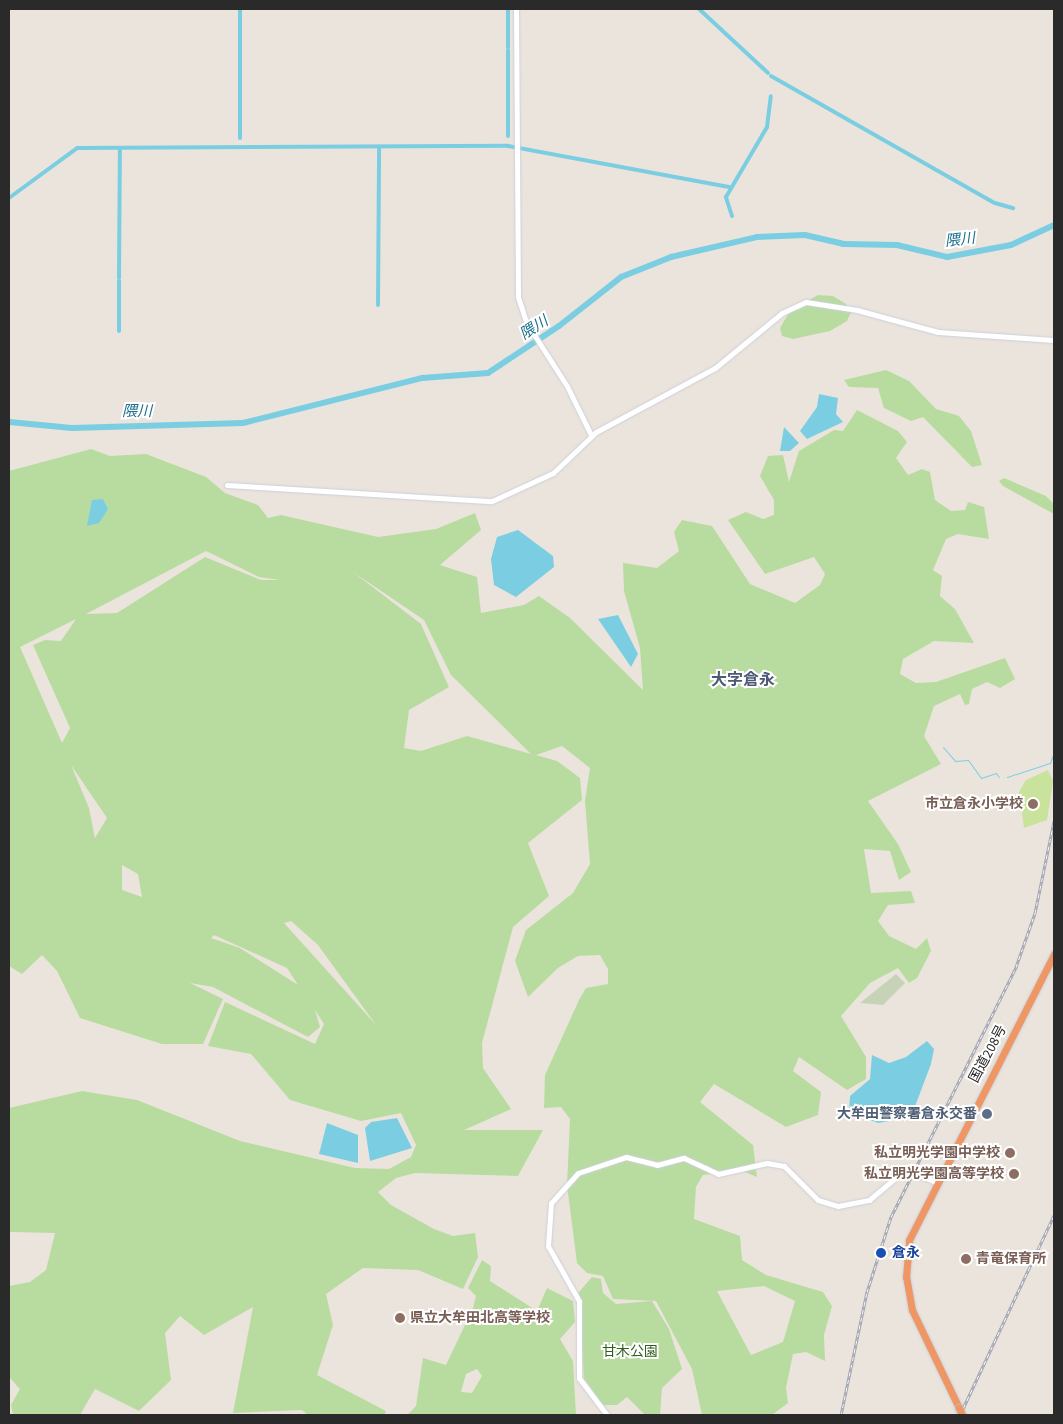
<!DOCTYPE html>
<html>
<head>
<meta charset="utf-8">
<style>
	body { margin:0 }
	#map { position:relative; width:1063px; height:1424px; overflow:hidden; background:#ebe4dd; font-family:"Source Sans 3","Noto Sans JP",sans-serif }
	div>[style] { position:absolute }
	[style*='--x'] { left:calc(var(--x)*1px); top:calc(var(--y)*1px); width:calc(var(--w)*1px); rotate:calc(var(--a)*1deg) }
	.green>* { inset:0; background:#b8dc9f }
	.cemetery>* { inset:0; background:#c6d3b6 }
	.pitch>* { inset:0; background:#c9e29c }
	.water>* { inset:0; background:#7bcee2 }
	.stream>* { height:1px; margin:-0.5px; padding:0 0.5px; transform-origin:0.5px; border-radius:0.5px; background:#7bcee2 }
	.canal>* { height:4px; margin:-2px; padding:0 2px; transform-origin:2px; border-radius:2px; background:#7bcee2 }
	.river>* { height:6px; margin:-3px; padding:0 3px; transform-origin:3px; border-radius:3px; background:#7bcee2 }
	.roads { filter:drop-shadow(0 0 1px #ccd0da) drop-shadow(0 0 1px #ccd0da) }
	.minor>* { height:5px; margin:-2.5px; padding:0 2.5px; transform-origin:2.5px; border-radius:2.5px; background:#fff }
	.highway>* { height:7px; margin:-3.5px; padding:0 3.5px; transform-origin:3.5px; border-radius:3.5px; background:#ee9765 }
	.rail>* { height:3px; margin-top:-1.5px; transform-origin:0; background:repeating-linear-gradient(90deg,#fff 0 4px,#a1a5b2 0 8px); box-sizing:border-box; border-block:1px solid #a1a5b2 }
	.bridges { filter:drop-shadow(0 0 1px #c3c3c3) drop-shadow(0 0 1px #c3c3c3) }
	.highway-bridge>* { height:7px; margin:-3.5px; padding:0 3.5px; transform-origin:3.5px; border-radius:3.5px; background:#ee9765 }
	.dots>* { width:14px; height:14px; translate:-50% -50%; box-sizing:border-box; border:2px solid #fff; border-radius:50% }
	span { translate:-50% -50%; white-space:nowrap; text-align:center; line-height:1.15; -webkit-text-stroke:4px #fff; paint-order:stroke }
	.education-label { font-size:14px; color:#785e54; font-weight:700 }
	.right { translate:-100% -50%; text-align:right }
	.left { translate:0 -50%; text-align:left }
	.street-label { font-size:14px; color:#2a2a2a }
	.service-label { font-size:14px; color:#4e5e75; font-weight:700 }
	.transit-label { font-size:14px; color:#164399; font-weight:700 }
	.park-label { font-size:14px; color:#336021 }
	.water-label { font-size:15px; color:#1b6e8d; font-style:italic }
	.quarter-label { font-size:16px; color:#4f5976; font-weight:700 }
	.frame { position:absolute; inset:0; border:10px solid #2a2a2a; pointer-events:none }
</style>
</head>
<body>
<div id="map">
	<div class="green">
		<i style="clip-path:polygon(818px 295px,833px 296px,846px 304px,851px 312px,847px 321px,830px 331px,793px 339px,782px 336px,780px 328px,790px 311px)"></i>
		<i style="clip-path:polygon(886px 370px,909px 381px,936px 409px,959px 416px,971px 431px,982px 465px,972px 467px,923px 417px,911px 421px,884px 408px,878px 388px,849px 387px,844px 380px)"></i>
		<i style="clip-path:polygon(evenodd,857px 410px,898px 431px,907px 442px,896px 458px,908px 475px,922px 469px,930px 472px,935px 500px,951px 511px,965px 510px,968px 502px,984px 507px,989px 539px,958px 534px,946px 539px,933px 570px,942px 576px,940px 596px,955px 609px,974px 643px,934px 641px,903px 659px,900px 674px,916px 683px,936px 682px,1005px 658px,1015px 679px,1000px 688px,987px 682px,972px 689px,969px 704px,965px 705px,960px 694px,934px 706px,924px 736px,941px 764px,868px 801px,898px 844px,911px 872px,899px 880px,890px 851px,864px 849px,871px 893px,911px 891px,915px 903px,888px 905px,878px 921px,889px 936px,916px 949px,927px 938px,931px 951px,917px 978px,909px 983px,898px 968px,870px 983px,841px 1016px,866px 1057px,866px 1079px,847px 1090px,799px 1057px,793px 1071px,821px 1092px,818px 1115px,786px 1127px,714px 1084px,700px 1102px,753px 1145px,757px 1177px,740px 1170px,703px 1175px,696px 1187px,694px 1219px,740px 1236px,742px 1260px,766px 1275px,823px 1292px,832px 1306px,824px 1335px,825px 1361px,806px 1352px,793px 1354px,786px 1388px,788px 1403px,772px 1415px,702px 1415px,692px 1369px,656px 1301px,613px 1299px,603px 1276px,587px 1273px,577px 1263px,567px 1185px,570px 1119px,561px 1107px,544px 1108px,545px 1075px,579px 1000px,586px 988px,608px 984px,608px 969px,600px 955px,578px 956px,558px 968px,528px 997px,515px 961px,526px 930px,573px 893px,590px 864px,585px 801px,590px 768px,562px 746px,536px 755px,557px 761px,580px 778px,582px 800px,528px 843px,549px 896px,513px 927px,482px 1043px,483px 1068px,511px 1109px,464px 1130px,543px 1130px,518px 1176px,415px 1173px,396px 1178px,378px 1192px,391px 1205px,434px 1229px,453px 1236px,475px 1233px,478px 1257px,463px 1289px,418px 1270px,363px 1268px,326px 1294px,333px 1325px,317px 1375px,386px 1411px,384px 1415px,308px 1415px,302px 1410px,233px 1413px,253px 1307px,204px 1335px,180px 1316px,165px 1333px,171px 1380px,139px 1411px,95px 1389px,80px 1415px,13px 1415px,11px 1405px,20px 1389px,9px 1377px,9px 1286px,30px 1282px,46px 1270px,55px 1233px,9px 1232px,9px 1108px,82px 1091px,137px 1100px,240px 1141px,355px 1168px,389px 1169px,411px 1157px,416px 1145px,401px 1113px,361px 1121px,290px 1100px,251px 1054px,208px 1046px,225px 1002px,315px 1044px,324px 1024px,315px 1010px,320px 1027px,308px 1037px,213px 987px,190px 983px,223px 999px,203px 1044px,162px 1044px,80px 1018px,57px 971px,42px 955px,22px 974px,9px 966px,9px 471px,91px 449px,110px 456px,146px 454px,206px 477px,225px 493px,258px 505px,268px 518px,281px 515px,378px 537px,436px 529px,475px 513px,481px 530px,440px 565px,477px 577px,481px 613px,524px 605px,539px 596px,570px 618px,643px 690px,640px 648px,624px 591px,623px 563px,657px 568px,679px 551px,674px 532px,682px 520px,712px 526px,750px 584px,795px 603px,820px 585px,825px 574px,814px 557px,765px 574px,728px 520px,746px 512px,763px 519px,774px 515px,774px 500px,760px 476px,768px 456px,783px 455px,789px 482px,799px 451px,834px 430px,843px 431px,857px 410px,206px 551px,259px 577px,280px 580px,261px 580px,205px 557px,117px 613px,86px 614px,206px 551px,857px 410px,353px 572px,424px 620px,451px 675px,531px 754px,467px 736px,421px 751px,404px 748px,409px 710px,449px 687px,421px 624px,353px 572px,857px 410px,76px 619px,61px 641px,45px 640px,33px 645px,70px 728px,62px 743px,20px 647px,76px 619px,857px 410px,71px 765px,107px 818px,95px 838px,89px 808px,71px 765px,857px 410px,122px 865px,138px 874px,142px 897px,122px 890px,122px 865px,857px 410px,291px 921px,318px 945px,376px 1025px,284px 923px,291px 921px,857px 410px,214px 935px,287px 968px,298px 985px,240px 948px,211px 938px,214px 935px,857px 410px,764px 1286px,795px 1301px,783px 1342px,751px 1355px,717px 1291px,764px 1286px)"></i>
		<i style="clip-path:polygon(1004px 478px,1046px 496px,1054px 504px,1054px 514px,1003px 486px,999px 481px)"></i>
		<i style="clip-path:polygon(evenodd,482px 1260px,491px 1266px,490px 1281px,537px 1311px,547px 1288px,573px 1301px,575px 1322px,560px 1339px,573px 1361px,576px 1415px,407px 1415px,416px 1406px,423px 1358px,446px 1365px,473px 1308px,476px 1296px,468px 1288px,482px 1260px,477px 1369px,482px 1376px,472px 1393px,461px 1392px,466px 1374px,477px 1369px)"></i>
		<i style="clip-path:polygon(592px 1277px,601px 1279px,603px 1293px,616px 1304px,652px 1301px,669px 1329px,682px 1369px,662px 1388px,660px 1415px,645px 1415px,627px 1397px,617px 1405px,603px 1405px,584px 1379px,579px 1292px)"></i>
	</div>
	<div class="cemetery">
		<i style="clip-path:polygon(896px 974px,905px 983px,883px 1005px,860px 1003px)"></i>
	</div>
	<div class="pitch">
		<i style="clip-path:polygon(1048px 770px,1053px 781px,1047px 820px,1024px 828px,1019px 792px,1026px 780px)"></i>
	</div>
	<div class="water">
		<i style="clip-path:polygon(819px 394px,838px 398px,836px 414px,843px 422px,807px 439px,800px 431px,817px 407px)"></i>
		<i style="clip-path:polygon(784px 427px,799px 443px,790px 451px,780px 451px)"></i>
		<i style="clip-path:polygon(103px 499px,108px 509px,99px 523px,87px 526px,92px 500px)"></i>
		<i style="clip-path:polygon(518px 530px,553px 556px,554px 567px,516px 597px,494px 585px,491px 559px,497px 537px)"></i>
		<i style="clip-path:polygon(618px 615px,638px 654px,631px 667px,598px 619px)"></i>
		<i style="clip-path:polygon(927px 1041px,934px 1049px,931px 1064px,911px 1117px,878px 1123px,849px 1111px,850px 1096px,870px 1079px,872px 1055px,889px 1063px,906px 1057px)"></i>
		<i style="clip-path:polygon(397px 1118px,412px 1148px,370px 1161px,365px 1128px,371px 1122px)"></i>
		<i style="clip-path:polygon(327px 1123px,358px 1135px,358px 1163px,319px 1154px)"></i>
	</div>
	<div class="stream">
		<i style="--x:943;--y:747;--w:18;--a:49"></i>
		<i style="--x:955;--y:761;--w:13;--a:-4"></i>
		<i style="--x:968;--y:760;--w:22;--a:54"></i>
		<i style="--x:981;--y:778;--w:16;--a:-18"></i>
		<i style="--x:996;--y:773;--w:5;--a:53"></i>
		<i style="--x:1007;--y:777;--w:45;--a:-18"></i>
		<i style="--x:1050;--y:763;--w:12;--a:-70"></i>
	</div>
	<div class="canal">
		<i style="--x:508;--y:9;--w:38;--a:90"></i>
		<i style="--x:699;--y:9;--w:94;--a:42.8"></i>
		<i style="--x:508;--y:50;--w:86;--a:90"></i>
		<i style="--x:771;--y:76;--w:257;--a:29.6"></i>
		<i style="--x:995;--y:203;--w:19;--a:16"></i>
		<i style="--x:240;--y:138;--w:129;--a:-90"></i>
		<i style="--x:9;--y:198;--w:84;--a:-36.3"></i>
		<i style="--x:77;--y:148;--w:431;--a:-0.3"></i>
		<i style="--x:508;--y:146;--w:226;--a:10.5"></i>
		<i style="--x:732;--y:216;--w:20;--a:-108"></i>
		<i style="--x:726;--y:197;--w:81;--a:-59.6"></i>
		<i style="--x:767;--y:127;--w:31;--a:-83"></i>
		<i style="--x:119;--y:278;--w:130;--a:-89.6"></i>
		<i style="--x:378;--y:305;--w:158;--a:-89.6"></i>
		<i style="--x:119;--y:331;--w:50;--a:-90"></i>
	</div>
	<div class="river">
		<i style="--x:9;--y:422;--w:63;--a:5.4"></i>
		<i style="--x:72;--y:428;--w:171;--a:-1.7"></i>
		<i style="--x:243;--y:423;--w:185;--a:-14.1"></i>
		<i style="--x:422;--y:378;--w:66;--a:-4.3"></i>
		<i style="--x:488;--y:373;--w:85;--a:-33.5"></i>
		<i style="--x:559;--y:326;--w:79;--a:-38.3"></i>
		<i style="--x:621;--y:277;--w:54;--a:-21.8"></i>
		<i style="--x:671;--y:257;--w:88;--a:-13.1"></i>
		<i style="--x:757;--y:237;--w:48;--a:-2.4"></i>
		<i style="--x:805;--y:235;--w:39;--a:13"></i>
		<i style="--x:843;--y:244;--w:54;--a:1.1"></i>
		<i style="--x:897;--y:245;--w:51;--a:13.5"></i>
		<i style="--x:947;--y:257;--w:65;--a:-10.6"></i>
		<i style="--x:1011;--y:245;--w:47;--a:-24.9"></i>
	</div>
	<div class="roads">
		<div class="minor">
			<i style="--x:516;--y:9;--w:288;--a:89.6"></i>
			<i style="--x:518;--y:297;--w:26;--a:72"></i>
			<i style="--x:526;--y:322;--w:76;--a:57.4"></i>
			<i style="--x:567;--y:386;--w:55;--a:63.9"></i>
			<i style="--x:227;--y:485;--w:265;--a:3.5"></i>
			<i style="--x:492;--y:501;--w:67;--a:-24.7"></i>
			<i style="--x:553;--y:473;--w:59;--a:-43.6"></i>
			<i style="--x:596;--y:432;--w:135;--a:-28.3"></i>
			<i style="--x:715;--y:368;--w:87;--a:-39.4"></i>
			<i style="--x:782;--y:313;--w:26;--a:-25"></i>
			<i style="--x:806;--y:302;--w:52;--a:8.9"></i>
			<i style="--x:857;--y:310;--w:84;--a:15.2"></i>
			<i style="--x:938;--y:332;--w:116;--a:3.9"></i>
			<i style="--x:607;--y:1415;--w:46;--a:-127.1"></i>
			<i style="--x:579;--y:1378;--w:77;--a:-90"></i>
			<i style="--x:579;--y:1301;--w:63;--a:-119.4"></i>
			<i style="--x:548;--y:1246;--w:43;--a:-86"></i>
			<i style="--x:551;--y:1203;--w:40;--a:-48"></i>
			<i style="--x:578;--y:1173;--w:51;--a:-18.4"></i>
			<i style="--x:626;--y:1157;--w:32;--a:14"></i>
			<i style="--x:657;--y:1165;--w:28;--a:-15"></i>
			<i style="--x:684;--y:1158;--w:38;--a:25"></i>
			<i style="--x:718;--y:1174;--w:50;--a:-12.7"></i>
			<i style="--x:767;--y:1163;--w:17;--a:10"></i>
			<i style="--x:784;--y:1166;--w:48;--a:45"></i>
			<i style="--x:818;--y:1200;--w:21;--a:17"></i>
			<i style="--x:838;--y:1206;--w:32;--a:-11"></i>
			<i style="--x:869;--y:1200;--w:48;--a:-40"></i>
			<i style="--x:906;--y:1169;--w:32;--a:24"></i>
		</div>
		<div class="highway">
			<i style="--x:959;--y:1408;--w:109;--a:-115.6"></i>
			<i style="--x:912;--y:1310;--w:34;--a:-100"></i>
			<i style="--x:906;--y:1277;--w:37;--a:-85"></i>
			<i style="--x:909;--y:1240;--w:321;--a:-63.1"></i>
		</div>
	</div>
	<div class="rail">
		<i style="--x:841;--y:1415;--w:126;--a:-78.1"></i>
		<i style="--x:867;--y:1292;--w:79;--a:-72.3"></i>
		<i style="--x:891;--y:1217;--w:280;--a:-63.4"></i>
		<i style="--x:1016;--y:967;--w:57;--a:-70.6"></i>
		<i style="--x:1035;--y:913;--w:94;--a:-78.3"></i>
		<i style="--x:960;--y:1415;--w:221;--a:-64.8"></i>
	</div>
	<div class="bridges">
		<div class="highway-bridge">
			<i style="--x:959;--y:1408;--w:8;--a:67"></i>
		</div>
	</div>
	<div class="dots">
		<i style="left:1033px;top:804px;background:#8d6e63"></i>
		<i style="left:987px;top:1114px;background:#5c6f8a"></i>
		<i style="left:1010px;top:1153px;background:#8d6e63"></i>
		<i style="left:1014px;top:1174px;background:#8d6e63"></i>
		<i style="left:881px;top:1253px;background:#1a4fb4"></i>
		<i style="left:966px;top:1259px;background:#8d6e63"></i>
		<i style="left:400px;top:1318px;background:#8d6e63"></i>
	</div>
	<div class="education-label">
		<span class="right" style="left:1023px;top:804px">市立倉永小学校</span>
		<span class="right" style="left:1000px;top:1153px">私立明光学園中学校</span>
		<span class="right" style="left:1004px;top:1174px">私立明光学園高等学校</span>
		<span class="left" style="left:976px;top:1259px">青竜保育所</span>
		<span class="left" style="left:410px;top:1318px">県立大牟田北高等学校</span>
	</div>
	<div class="street-label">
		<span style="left:988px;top:1054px;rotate:-62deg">国道208号</span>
	</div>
	<div class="service-label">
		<span class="right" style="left:977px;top:1114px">大牟田警察署倉永交番</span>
	</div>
	<div class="transit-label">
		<span class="left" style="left:892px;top:1253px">倉永</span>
	</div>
	<div class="park-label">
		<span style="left:630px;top:1352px">甘木公園</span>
	</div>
	<div class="water-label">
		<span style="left:960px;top:240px;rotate:-6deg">隈川</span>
		<span style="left:534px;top:328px;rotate:-33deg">隈川</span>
		<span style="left:137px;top:412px">隈川</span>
	</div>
	<div class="quarter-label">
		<span style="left:743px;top:680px">大字倉永</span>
	</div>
	<div class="frame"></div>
</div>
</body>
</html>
